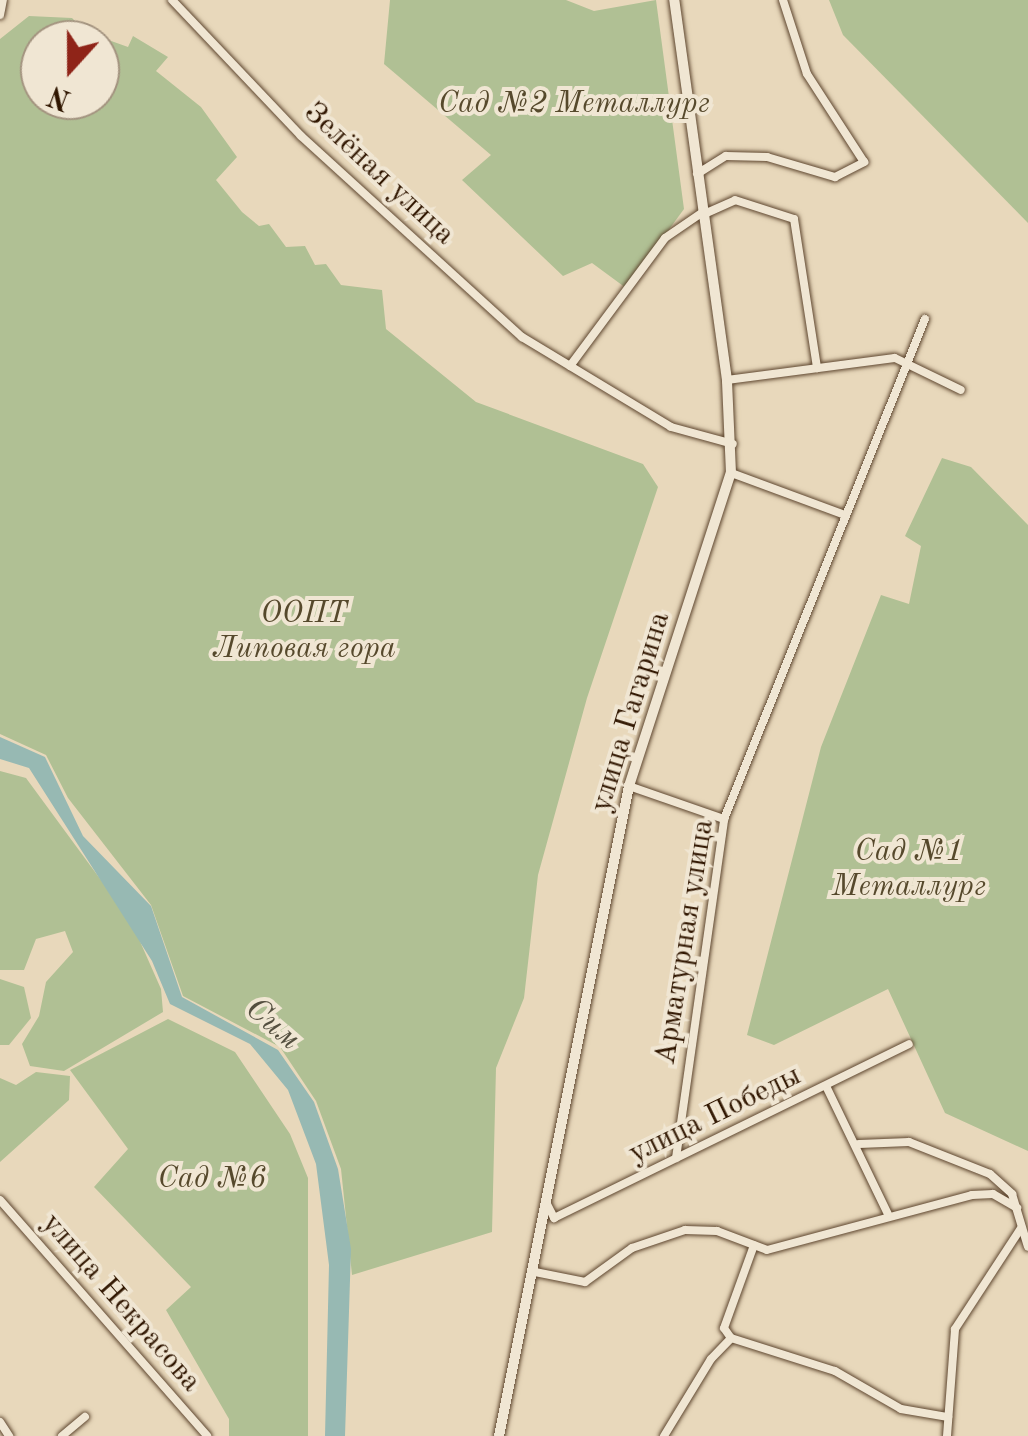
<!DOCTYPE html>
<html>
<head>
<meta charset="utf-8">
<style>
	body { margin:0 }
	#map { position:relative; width:1028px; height:1436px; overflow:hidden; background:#e8d8bb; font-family:"Old Standard TT",serif }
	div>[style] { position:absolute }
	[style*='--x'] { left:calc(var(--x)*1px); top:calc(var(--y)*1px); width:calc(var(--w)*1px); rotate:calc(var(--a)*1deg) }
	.green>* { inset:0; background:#b0c094 }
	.water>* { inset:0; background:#97b9b3 }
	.roads { filter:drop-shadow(0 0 2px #5e462f) drop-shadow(0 0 2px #5e462f) }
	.street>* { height:8px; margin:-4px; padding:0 4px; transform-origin:4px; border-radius:4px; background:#f0e6d3 }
	.secondary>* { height:10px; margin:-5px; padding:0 5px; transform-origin:5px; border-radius:5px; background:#f0e6d3 }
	span { translate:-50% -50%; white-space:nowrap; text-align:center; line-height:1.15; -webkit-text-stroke:8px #f0e6d3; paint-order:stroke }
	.park-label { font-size:30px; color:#56492c; font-style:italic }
	.street-label { font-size:30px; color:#301600 }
	.water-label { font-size:32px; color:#544f3f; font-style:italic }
	.north { position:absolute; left:20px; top:20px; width:100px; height:100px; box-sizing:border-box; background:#f0e6d3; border:2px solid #a3937f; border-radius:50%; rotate:201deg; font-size:28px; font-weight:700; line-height:40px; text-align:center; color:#301600 }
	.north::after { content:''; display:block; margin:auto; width:35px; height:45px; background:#8f2418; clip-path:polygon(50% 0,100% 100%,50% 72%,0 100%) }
</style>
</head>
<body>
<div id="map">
	<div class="green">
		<i style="clip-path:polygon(390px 0,566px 0,594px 11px,656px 0,684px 209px,626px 288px,592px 263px,563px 276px,462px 180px,491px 155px,384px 64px)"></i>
		<i style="clip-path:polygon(829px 0,1028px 0,1028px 223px,843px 35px)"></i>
		<i style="clip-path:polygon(evenodd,29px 16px,72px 18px,86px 32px,128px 47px,133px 36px,168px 57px,156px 71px,201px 107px,237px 157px,216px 180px,242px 212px,259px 226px,269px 224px,286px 247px,305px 246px,315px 265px,326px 264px,341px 285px,382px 290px,386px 329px,476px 402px,643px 464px,658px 487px,587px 698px,538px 875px,524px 998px,496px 1068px,492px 1232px,352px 1275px,341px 1169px,316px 1101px,280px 1047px,183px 996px,151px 905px,68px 798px,46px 755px,0 734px,0 39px,29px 16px,40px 40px,100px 40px,100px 100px,40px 100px,40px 40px)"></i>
		<i style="clip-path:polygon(942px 458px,971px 467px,1028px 525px,1028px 1151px,945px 1113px,888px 989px,774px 1045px,747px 1035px,821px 747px,881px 595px,909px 604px,921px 546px,905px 536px)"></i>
		<i style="clip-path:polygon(0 771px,26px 778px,131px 921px,161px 989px,163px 1012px,64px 1071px,30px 1066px,22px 1044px,39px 1016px,46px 982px,73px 952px,65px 931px,36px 939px,24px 970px,0 970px)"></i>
		<i style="clip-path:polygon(0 979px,24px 987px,31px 1018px,9px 1045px,0 1045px)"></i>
		<i style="clip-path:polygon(168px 1019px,235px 1052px,290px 1134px,308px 1178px,308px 1436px,229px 1436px,229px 1419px,166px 1310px,191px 1287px,94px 1187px,128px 1149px,70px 1070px)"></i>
		<i style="clip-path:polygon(36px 1072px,70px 1076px,69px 1100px,0 1162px,0 1078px,16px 1085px)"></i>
	</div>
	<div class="water">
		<i style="clip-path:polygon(0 737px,45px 757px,83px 836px,151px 906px,182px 997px,278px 1050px,314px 1102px,338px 1169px,351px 1249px,345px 1436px,325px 1436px,329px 1265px,316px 1164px,288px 1090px,250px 1044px,170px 1004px,152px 961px,29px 768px,0 759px)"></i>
	</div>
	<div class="roads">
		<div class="street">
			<i style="--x:172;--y:0;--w:187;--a:46.5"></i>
			<i style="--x:301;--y:136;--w:299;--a:42.3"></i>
			<i style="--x:522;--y:337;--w:174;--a:31.1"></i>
			<i style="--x:671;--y:427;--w:64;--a:15.3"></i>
			<i style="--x:0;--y:15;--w:15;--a:-79"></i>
			<i style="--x:697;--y:174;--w:34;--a:-32"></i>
			<i style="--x:726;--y:156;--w:41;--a:1.4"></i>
			<i style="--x:767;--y:157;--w:71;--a:16.4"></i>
			<i style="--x:835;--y:177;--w:33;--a:-27"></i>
			<i style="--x:864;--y:162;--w:105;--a:-122.9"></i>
			<i style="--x:807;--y:74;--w:78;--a:-108"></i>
			<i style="--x:702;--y:215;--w:36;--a:-24"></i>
			<i style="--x:735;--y:200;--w:62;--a:17.9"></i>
			<i style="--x:794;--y:219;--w:151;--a:81.2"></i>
			<i style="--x:570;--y:366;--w:159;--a:-53.4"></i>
			<i style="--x:665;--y:238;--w:46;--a:-34.4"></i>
			<i style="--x:727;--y:380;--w:169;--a:-7.5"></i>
			<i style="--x:895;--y:358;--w:73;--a:25.9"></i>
			<i style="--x:731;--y:473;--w:121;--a:20.2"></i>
			<i style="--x:629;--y:786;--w:101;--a:19.2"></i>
			<i style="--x:826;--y:1086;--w:142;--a:64.2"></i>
			<i style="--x:859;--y:1144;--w:50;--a:-2.3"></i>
			<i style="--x:909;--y:1142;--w:87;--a:21.6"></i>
			<i style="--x:990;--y:1174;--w:30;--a:42"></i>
			<i style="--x:1012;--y:1194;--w:55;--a:73.2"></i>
			<i style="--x:676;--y:1158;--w:342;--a:-81.9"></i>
			<i style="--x:724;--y:819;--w:539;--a:-68.1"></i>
			<i style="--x:0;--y:1200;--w:314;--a:48.7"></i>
			<i style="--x:547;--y:1204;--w:16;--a:63"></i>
			<i style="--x:554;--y:1218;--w:395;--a:-26.1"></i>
			<i style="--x:535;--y:1272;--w:51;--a:11.3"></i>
			<i style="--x:585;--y:1282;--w:58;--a:-35.9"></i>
			<i style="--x:632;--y:1248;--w:56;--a:-18.8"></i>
			<i style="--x:685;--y:1230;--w:32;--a:2"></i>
			<i style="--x:717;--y:1231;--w:53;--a:20.8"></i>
			<i style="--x:767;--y:1250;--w:212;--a:-15"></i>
			<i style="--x:972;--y:1195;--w:21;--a:-3"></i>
			<i style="--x:993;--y:1194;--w:28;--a:30"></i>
			<i style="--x:731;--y:1338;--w:109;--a:17.6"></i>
			<i style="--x:835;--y:1371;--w:76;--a:29.9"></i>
			<i style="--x:901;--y:1409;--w:48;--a:9.7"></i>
			<i style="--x:0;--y:1422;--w:17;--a:57"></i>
			<i style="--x:62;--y:1436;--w:30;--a:-40"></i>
			<i style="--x:664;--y:1436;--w:90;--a:-58.6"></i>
			<i style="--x:711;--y:1359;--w:29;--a:-46"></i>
			<i style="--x:731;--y:1338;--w:12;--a:-125"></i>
			<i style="--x:724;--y:1328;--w:88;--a:-70.1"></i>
			<i style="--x:947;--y:1436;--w:107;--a:-85.7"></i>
			<i style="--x:955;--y:1329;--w:121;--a:-56.8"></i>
		</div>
		<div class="secondary">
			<i style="--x:499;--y:1436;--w:663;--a:-78.69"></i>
			<i style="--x:629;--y:786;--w:329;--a:-72"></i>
			<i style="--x:731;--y:473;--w:93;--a:-92.5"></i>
			<i style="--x:727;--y:380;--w:384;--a:-97.9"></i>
		</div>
	</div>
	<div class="park-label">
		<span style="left:574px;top:104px">Сад №2 Металлург</span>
		<span style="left:304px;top:631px">ООПТ<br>Липовая гора</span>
		<span style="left:909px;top:869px">Сад №1<br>Металлург</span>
		<span style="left:212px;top:1179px">Сад №6</span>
	</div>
	<div class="street-label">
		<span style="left:379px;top:174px;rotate:43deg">Зелёная улица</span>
		<span style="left:631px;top:712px;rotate:-73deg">улица Гагарина</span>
		<span style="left:685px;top:942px;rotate:-81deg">Арматурная улица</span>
		<span style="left:715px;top:1115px;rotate:-26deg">улица Победы</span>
		<span style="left:121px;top:1303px;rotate:49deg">улица Некрасова</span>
	</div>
	<div class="water-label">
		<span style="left:272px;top:1025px;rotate:41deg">Сим</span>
	</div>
	<div class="north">N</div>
</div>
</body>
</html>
